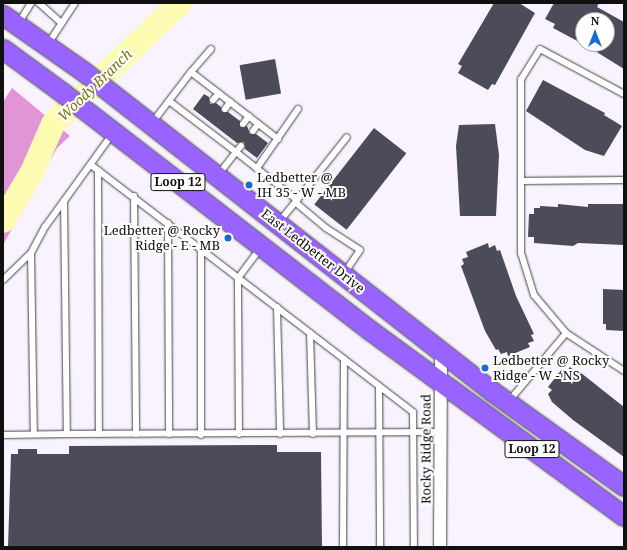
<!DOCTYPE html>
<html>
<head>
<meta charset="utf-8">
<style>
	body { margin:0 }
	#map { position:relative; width:627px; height:550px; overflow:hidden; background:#f8f3ff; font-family:"Noto Serif",serif }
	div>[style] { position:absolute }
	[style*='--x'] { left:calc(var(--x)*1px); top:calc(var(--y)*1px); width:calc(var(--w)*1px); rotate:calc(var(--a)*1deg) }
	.forest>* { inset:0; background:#e195d7 }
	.river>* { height:24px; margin:-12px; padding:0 12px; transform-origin:12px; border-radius:12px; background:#fdfab2 }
	.building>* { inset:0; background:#4b4b5a; transform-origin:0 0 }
	.roads { filter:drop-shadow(0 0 1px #434343) drop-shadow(0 0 1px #434343) }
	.lane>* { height:6px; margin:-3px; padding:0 3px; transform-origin:3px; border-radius:3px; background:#fff }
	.street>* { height:12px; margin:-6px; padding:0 6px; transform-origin:6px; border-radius:6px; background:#fff }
	.primary>* { height:19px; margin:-9.5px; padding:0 9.5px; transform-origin:9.5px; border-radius:9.5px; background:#9963ff }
	.dots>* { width:11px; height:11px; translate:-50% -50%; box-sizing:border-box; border:2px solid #fff; border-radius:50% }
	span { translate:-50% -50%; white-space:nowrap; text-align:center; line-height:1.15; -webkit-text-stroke:4px #fff; paint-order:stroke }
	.shield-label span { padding:1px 3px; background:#fff; border:1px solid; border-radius:3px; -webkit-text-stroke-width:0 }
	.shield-label { font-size:12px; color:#101010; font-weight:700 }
	.poi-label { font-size:13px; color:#101010 }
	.left { translate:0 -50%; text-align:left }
	.right { translate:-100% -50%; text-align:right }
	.street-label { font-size:13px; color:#101010 }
	.water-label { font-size:14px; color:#76790c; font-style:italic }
	.frame { position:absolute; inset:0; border:4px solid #101010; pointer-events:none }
	.north { position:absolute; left:575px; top:12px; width:40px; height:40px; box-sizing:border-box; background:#fff; border:1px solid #9f9f9f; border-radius:50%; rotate:0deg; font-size:11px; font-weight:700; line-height:16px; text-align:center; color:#101010 }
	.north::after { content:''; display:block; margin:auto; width:14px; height:18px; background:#186cd1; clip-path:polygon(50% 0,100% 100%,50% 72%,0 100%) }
</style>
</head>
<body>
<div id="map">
	<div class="forest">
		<i style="clip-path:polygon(12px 88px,70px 136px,57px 148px,3px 245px,3px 102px)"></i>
	</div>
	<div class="river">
		<i style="--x:3;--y:221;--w:57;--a:-59.4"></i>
		<i style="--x:32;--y:172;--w:52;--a:-66.4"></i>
		<i style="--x:53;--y:124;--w:175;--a:-43.6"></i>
	</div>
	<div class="building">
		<i style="clip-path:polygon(494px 3px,519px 3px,535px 13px,495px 85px,492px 84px,488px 90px,458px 73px,462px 66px,458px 64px)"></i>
		<i style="clip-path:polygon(554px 3px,599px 3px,597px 7px,624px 22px,624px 69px,595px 51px,599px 44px,607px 44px,607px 20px,583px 20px,583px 44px,553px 28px,555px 24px,545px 19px)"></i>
		<i style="left:275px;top:59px;width:35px;height:36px;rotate:80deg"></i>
		<i style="clip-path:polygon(543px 80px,605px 113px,604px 115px,622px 126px,604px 156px,585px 150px,526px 111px)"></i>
		<i style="clip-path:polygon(204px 94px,209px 97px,210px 104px,216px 103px,221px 107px,222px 112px,228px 112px,240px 121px,240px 127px,247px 126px,250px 134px,256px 134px,268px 143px,257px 158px,245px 149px,244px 142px,237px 143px,193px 109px)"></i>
		<i style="clip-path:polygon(495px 124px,499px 155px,496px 216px,460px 216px,456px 146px,459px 125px)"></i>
		<i style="left:374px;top:128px;width:41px;height:97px;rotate:38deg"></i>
		<i style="clip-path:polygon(558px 204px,588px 207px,588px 204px,624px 204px,624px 245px,578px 243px,573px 246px,534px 243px,534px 237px,528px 237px,529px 214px,534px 214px,534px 208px,540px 208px,540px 206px,558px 207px)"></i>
		<i style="clip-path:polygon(488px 243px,489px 248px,495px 245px,497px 251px,500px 250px,516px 296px,534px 334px,531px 335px,534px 341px,528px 343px,530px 347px,508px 356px,507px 352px,501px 354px,498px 349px,496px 350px,485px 331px,461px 266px,464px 264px,462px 259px,468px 257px,466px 252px)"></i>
		<i style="clip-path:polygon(603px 289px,624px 290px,624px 331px,606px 330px,606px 324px,603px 324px)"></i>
		<i style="clip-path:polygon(570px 367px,575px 371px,576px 369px,624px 407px,624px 457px,573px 420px,552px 402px,548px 394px,552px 390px,548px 387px,562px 369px,566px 372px)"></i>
		<i style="clip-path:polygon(277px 445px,277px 452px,321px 452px,322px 547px,8px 547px,11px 454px,18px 454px,18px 449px,37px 449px,37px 454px,69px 454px,69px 446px)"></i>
	</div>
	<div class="roads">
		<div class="lane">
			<i style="--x:39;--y:3;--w:30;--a:42"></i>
			<i style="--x:18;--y:24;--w:25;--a:-58"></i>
			<i style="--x:48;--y:44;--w:49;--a:-56.6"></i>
			<i style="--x:211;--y:49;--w:30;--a:131"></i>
			<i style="--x:191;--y:72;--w:110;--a:37.6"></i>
			<i style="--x:624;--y:94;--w:95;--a:-151.8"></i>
			<i style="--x:540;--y:49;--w:36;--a:122"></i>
			<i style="--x:521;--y:79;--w:174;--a:90"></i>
			<i style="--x:521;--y:253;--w:44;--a:72.8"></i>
			<i style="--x:534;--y:295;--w:50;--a:49.9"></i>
			<i style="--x:566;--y:333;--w:69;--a:33.2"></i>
			<i style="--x:213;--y:100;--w:9;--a:-49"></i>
			<i style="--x:169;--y:101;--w:84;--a:37.3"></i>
			<i style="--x:236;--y:152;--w:29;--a:128"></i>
			<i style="--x:225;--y:109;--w:9;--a:-54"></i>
			<i style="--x:152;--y:123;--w:64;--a:-52.6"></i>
			<i style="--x:243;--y:124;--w:10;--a:-53"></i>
			<i style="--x:253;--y:131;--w:9;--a:-54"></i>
			<i style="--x:113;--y:133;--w:84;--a:125.8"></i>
			<i style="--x:64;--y:201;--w:233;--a:89.3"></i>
			<i style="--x:67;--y:434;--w:373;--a:-0.3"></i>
			<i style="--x:241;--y:146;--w:8;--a:130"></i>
			<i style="--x:236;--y:152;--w:78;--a:38.2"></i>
			<i style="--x:297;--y:200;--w:27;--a:129"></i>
			<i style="--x:91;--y:165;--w:406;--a:37.5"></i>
			<i style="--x:413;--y:412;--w:135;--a:89.6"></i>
			<i style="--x:257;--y:168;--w:72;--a:-55.2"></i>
			<i style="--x:98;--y:170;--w:264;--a:89.8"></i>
			<i style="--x:522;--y:181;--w:102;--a:-0.6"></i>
			<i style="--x:134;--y:196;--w:238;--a:89.5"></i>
			<i style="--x:297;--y:200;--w:80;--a:-51.6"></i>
			<i style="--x:295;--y:202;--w:40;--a:40"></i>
			<i style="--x:326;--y:228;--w:40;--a:32.9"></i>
			<i style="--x:360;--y:250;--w:27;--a:124"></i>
			<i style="--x:168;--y:223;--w:211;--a:89.7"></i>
			<i style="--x:201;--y:247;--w:188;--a:90"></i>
			<i style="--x:31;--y:253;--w:181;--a:89.1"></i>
			<i style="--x:3;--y:280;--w:39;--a:-44"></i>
			<i style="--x:31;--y:253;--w:30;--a:-62"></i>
			<i style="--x:45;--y:227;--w:32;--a:-54"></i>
			<i style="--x:277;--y:307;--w:127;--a:88.6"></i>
			<i style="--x:310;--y:333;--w:101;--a:88.3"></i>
			<i style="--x:379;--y:386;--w:161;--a:89.6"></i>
			<i style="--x:509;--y:401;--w:89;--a:-50"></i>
			<i style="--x:239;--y:434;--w:156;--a:-90.4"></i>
			<i style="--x:238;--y:278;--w:38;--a:-53"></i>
			<i style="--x:3;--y:435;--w:64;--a:-0.9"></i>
			<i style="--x:343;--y:547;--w:188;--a:-89.7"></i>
		</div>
		<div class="street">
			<i style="--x:440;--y:547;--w:196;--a:-89.7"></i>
		</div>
		<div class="primary">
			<i style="--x:3;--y:15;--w:98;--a:35"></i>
			<i style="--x:83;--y:71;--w:521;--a:38.06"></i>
			<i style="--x:493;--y:392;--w:161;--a:35.7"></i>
			<i style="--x:3;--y:49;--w:74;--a:36.3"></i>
			<i style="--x:63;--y:93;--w:389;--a:37.7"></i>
			<i style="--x:371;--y:331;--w:313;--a:36.2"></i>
		</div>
	</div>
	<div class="dots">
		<i style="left:249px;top:185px;background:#186cd1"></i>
		<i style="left:228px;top:238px;background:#186cd1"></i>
		<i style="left:485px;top:368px;background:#186cd1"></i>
	</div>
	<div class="shield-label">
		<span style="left:178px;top:182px">Loop 12</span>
		<span style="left:532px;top:449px">Loop 12</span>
	</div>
	<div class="poi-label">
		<span class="left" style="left:257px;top:185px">Ledbetter @<br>IH 35 - W - MB</span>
		<span class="right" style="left:220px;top:238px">Ledbetter @ Rocky<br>Ridge - E - MB</span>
		<span class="left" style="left:493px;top:368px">Ledbetter @ Rocky<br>Ridge - W - NS</span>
	</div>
	<div class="street-label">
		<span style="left:313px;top:251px;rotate:38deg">East Ledbetter Drive</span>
		<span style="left:426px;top:449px;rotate:-90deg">Rocky Ridge Road</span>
	</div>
	<div class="water-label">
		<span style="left:95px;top:85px;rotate:-44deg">Woody Branch</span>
	</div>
	<div class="frame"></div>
	<div class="north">N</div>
</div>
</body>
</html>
